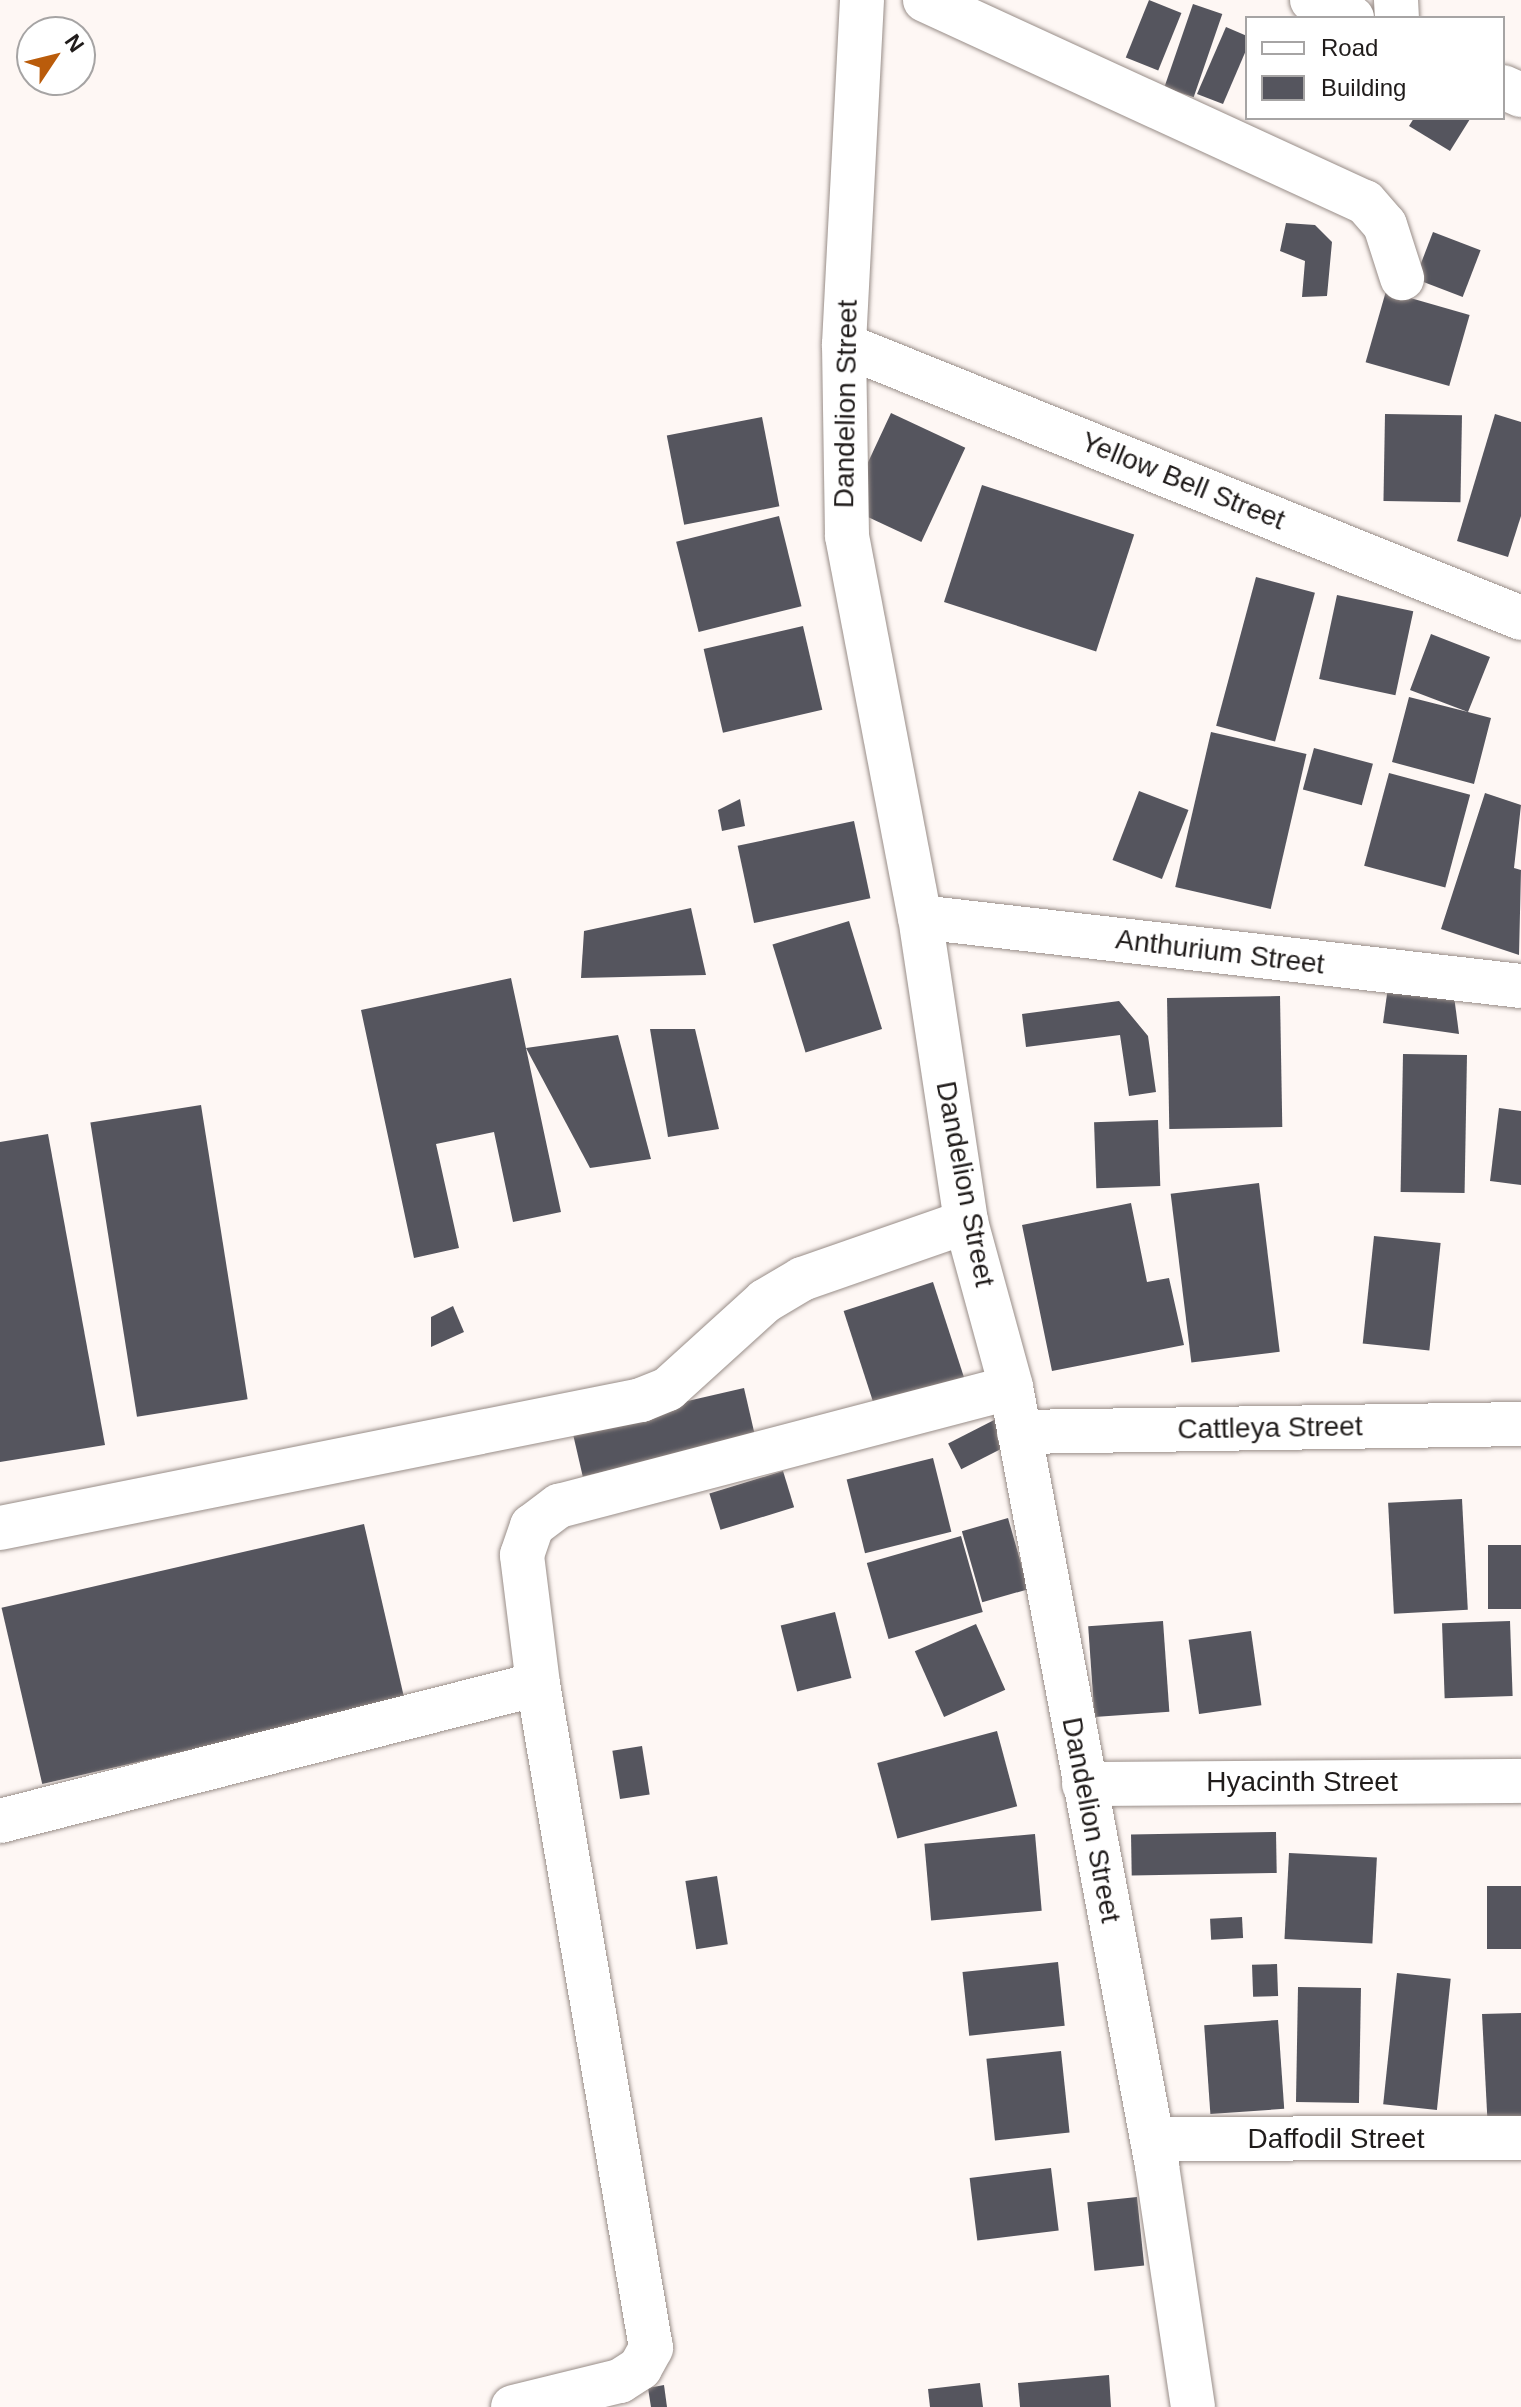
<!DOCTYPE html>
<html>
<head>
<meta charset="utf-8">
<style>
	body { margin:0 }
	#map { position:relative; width:1521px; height:2407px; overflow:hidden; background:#fef7f4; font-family:Helvetica,sans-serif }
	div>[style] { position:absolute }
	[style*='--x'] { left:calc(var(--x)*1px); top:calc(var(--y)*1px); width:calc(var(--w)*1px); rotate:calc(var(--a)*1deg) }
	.building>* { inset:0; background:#55555e; transform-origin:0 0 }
	.roads { filter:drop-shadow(0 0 2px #988d88) drop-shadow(0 0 2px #988d88) }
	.minor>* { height:44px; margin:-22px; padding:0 22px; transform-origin:22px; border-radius:22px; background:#fff }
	span { translate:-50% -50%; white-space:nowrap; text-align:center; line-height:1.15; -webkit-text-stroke:8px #fff; paint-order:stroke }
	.street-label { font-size:28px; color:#201c1b }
	.legend { position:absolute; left:1245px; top:16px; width:260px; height:104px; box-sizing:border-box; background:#fff; border:2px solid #a6a4a4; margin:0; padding:10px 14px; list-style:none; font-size:24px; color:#201c1b }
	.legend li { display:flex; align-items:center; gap:16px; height:40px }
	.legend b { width:40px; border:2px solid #a6a4a4 }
	.north { position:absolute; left:16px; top:16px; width:80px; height:80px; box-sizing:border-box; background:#fff; border:2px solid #a6a4a4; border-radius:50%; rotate:55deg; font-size:22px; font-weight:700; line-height:32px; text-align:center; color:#201c1b }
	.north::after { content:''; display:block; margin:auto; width:28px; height:36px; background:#ba5c0b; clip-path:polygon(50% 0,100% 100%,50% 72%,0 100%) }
</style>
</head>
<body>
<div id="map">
	<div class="building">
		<i style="left:1149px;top:0;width:35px;height:62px;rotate:22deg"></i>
		<i style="left:1193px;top:4px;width:31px;height:88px;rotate:19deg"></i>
		<i style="clip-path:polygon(1226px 27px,1247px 36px,1247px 48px,1223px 104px,1197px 94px)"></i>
		<i style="clip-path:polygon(1414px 118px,1468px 118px,1470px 119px,1450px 151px,1409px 126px)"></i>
		<i style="clip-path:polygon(1286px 223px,1315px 225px,1332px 242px,1327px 296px,1302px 297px,1305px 261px,1280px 251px)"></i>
		<i style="left:1433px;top:232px;width:51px;height:50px;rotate:21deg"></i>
		<i style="left:1386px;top:291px;width:87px;height:74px;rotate:16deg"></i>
		<i style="left:891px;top:413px;width:82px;height:104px;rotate:25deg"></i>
		<i style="left:1385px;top:414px;width:77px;height:87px;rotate:1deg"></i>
		<i style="clip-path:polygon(1495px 414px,1521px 422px,1521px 516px,1508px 557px,1457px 541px)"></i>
		<i style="left:762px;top:417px;width:91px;height:97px;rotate:79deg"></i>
		<i style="left:982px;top:485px;width:160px;height:123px;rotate:18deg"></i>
		<i style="left:779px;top:516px;width:93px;height:106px;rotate:76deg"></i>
		<i style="left:1256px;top:577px;width:61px;height:154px;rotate:15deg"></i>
		<i style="left:1337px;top:595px;width:78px;height:86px;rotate:12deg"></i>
		<i style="left:803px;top:626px;width:86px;height:102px;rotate:77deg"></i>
		<i style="clip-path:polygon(1431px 634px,1490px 657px,1468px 712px,1491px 718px,1474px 784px,1392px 762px,1409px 697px,1468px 712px,1410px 690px)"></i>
		<i style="left:1211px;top:732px;width:98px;height:159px;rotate:13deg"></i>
		<i style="left:1314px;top:748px;width:61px;height:43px;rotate:15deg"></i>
		<i style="left:1389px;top:773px;width:84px;height:96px;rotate:15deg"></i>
		<i style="left:1139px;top:791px;width:53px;height:74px;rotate:21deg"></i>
		<i style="clip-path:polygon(1485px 793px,1521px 805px,1514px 868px,1521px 870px,1519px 955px,1441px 929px)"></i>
		<i style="clip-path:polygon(740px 799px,745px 826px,722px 831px,718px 810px)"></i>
		<i style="left:854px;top:821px;width:79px;height:119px;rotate:78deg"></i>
		<i style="clip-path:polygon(691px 908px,706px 975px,581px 978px,584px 931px)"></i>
		<i style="left:849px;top:921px;width:113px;height:80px;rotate:73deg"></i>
		<i style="clip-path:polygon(511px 978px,561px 1212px,513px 1222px,494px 1132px,436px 1144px,459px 1248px,414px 1258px,361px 1010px)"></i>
		<i style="clip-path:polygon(1388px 987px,1454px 996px,1459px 1034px,1383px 1023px)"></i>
		<i style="left:1280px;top:996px;width:131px;height:113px;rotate:89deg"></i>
		<i style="clip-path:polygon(1119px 1001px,1148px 1036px,1156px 1092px,1129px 1096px,1120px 1035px,1026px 1047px,1022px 1014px)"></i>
		<i style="clip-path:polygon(650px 1029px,695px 1029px,719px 1129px,668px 1137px)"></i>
		<i style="clip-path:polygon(618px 1035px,651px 1159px,590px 1168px,526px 1048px)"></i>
		<i style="left:1403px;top:1054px;width:64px;height:138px;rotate:1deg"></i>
		<i style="left:201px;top:1105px;width:298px;height:112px;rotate:81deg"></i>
		<i style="clip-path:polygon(1499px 1108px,1521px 1111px,1521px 1185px,1490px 1181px)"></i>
		<i style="left:1158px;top:1120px;width:66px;height:64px;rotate:88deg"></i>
		<i style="clip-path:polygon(48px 1134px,105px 1445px,0 1462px,0 1142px)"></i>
		<i style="left:1259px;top:1183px;width:170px;height:89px;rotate:83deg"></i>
		<i style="clip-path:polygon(1131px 1203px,1147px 1282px,1169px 1278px,1184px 1345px,1052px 1371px,1022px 1225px)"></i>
		<i style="left:1374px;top:1236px;width:67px;height:108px;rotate:6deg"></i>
		<i style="left:933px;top:1282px;width:105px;height:94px;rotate:72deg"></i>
		<i style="clip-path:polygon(453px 1306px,464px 1332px,431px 1347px,431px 1317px)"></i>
		<i style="left:744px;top:1388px;width:50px;height:177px;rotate:77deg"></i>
		<i style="left:998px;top:1418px;width:29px;height:56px;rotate:63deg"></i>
		<i style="left:933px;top:1458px;width:76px;height:89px;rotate:76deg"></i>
		<i style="left:783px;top:1471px;width:38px;height:77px;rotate:73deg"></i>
		<i style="left:1462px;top:1499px;width:111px;height:74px;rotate:87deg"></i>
		<i style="left:1008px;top:1518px;width:74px;height:48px;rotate:74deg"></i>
		<i style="left:364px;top:1524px;width:181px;height:372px;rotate:77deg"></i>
		<i style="left:961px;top:1536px;width:79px;height:98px;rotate:74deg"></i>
		<i style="left:1521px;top:1545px;width:64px;height:33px;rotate:90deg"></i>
		<i style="left:835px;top:1612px;width:68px;height:56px;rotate:76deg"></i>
		<i style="left:1163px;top:1621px;width:91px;height:75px;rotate:86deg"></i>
		<i style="left:1510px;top:1621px;width:75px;height:68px;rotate:88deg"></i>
		<i style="left:976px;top:1624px;width:72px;height:67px;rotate:66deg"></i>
		<i style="left:1251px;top:1631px;width:75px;height:63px;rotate:82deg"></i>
		<i style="left:997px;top:1731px;width:78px;height:124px;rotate:75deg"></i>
		<i style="left:642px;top:1746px;width:49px;height:30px;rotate:81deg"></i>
		<i style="left:1276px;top:1832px;width:41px;height:145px;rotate:89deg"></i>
		<i style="left:1035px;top:1834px;width:77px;height:111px;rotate:85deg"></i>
		<i style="left:1289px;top:1853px;width:88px;height:86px;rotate:3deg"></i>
		<i style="left:717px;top:1876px;width:69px;height:32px;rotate:81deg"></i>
		<i style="left:1521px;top:1886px;width:63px;height:34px;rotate:90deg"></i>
		<i style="left:1242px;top:1917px;width:21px;height:32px;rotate:87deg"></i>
		<i style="left:1058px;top:1962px;width:64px;height:96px;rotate:84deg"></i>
		<i style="left:1277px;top:1964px;width:32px;height:25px;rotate:88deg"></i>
		<i style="left:1397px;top:1973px;width:54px;height:132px;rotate:6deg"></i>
		<i style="left:1298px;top:1987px;width:63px;height:115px;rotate:1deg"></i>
		<i style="clip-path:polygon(1521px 2013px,1521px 2129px,1488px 2131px,1482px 2014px)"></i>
		<i style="left:1278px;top:2020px;width:89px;height:74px;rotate:86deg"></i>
		<i style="left:1061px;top:2051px;width:82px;height:75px;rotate:84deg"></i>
		<i style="left:1051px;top:2168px;width:63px;height:82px;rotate:83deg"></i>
		<i style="left:1137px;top:2197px;width:69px;height:50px;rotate:84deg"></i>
		<i style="clip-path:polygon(1109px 2375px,1111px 2407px,1020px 2407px,1018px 2383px)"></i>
		<i style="clip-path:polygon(980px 2383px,983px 2407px,930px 2407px,928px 2389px)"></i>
		<i style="clip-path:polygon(664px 2385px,667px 2407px,651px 2407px,648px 2388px)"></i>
	</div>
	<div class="roads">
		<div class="minor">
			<i style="--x:862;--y:0;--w:345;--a:93"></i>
			<i style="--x:844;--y:345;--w:191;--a:89.1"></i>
			<i style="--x:847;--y:536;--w:388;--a:79.2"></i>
			<i style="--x:920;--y:917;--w:308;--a:81.4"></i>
			<i style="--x:966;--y:1222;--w:171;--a:74.7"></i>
			<i style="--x:1011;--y:1387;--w:793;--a:79.38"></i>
			<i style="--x:1157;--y:2166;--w:244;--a:81.5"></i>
			<i style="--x:925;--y:0;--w:484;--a:24.7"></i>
			<i style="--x:1365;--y:202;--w:30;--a:49"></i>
			<i style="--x:1385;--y:225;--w:56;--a:72.2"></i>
			<i style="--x:1312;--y:0;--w:44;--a:24.2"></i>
			<i style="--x:1396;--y:0;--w:18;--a:87"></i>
			<i style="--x:1503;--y:87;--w:20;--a:24"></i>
			<i style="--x:844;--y:345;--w:730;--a:21.96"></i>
			<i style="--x:920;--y:917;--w:605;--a:6.55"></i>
			<i style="--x:1019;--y:1432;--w:502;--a:-0.91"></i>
			<i style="--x:0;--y:1528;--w:654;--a:-11.29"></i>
			<i style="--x:641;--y:1400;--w:29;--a:-22"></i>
			<i style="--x:668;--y:1389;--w:131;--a:-42.2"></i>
			<i style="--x:765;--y:1301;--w:43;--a:-30.7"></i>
			<i style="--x:802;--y:1279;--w:174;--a:-19.2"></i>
			<i style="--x:1084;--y:1784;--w:437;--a:-0.4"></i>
			<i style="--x:0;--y:1821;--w:555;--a:-14.29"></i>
			<i style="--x:1152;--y:2139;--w:369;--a:-0.2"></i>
			<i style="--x:513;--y:2407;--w:110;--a:-13.7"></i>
			<i style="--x:620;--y:2381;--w:24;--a:-33"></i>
			<i style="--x:640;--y:2368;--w:23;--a:-61"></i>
			<i style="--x:651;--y:2348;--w:674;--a:-99.66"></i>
			<i style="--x:538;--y:1684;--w:130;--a:-97.1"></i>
			<i style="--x:522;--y:1555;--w:31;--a:-71"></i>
			<i style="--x:532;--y:1526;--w:34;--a:-37"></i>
			<i style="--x:559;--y:1506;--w:467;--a:-14.7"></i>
		</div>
	</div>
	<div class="street-label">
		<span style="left:846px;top:404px;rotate:-89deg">Dandelion Street</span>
		<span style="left:1183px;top:481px;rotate:22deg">Yellow Bell Street</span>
		<span style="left:1220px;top:952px;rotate:7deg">Anthurium Street</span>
		<span style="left:965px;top:1184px;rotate:79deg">Dandelion Street</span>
		<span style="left:1270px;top:1428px;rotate:-1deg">Cattleya Street</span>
		<span style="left:1302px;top:1782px">Hyacinth Street</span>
		<span style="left:1091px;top:1820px;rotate:79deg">Dandelion Street</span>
		<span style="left:1336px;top:2139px">Daffodil Street</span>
	</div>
	<ul class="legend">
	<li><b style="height:10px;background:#fff"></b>Road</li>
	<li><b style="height:22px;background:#55555e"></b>Building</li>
	</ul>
	<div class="north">N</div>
</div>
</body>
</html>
